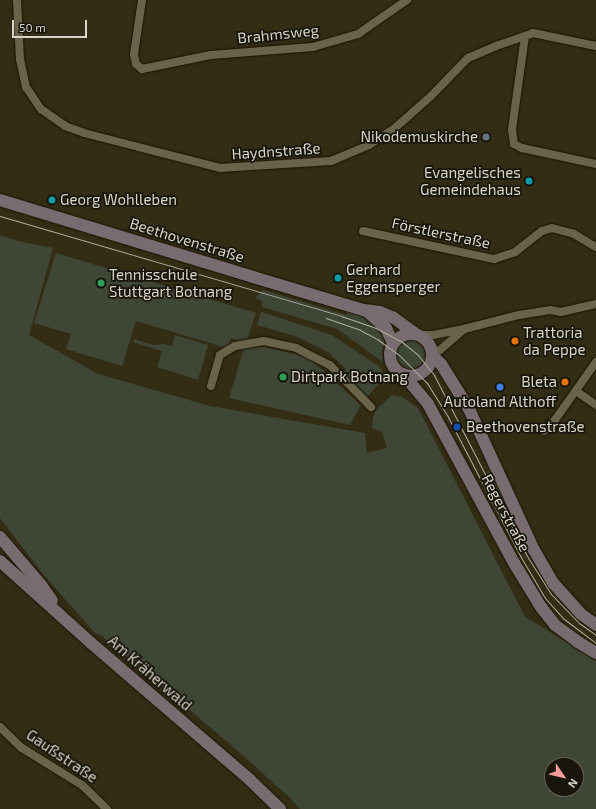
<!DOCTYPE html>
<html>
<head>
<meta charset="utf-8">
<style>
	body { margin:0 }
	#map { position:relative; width:596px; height:809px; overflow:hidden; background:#342d16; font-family:"Exo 2",sans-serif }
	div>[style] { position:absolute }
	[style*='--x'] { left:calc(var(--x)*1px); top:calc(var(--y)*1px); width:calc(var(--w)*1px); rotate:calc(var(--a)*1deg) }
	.green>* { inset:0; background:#3f4636 }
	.round { border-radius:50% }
	.roads { filter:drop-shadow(0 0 1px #1b1501) drop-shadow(0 0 1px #1b1501) }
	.street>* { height:8px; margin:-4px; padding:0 4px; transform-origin:4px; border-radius:4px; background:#6a634b }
	.secondary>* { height:12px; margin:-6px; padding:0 6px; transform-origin:6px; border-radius:6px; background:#796c70 }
	.secondary>.ring { margin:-6px; padding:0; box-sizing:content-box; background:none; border:12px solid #796c70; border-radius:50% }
	.tram>* { height:1px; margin:-0.5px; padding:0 0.5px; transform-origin:0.5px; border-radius:0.5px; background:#b3ae9f }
	.dots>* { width:11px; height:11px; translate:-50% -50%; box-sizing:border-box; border:2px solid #18150b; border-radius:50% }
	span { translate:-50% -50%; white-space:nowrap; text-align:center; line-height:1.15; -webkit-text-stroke:3.5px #18150b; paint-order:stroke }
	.street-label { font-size:15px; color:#d8d4c7 }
	.poi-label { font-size:15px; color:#d8d4c7 }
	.right { translate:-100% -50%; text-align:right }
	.left { translate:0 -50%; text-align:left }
	.north { position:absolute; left:544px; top:757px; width:40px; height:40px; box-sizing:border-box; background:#18150b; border:1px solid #656156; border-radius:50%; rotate:125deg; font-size:11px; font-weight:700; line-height:16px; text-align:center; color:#d8d4c7 }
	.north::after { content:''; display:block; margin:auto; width:14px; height:18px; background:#f59b9a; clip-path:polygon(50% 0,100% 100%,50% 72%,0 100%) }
	.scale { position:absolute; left:12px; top:20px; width:75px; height:18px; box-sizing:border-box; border:2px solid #d8d4c7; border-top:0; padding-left:5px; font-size:12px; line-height:14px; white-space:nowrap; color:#d8d4c7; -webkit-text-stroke:3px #18150b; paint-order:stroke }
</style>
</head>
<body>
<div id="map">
	<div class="green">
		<i style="clip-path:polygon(evenodd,0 235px,18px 241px,53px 248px,29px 335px,98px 374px,210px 406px,365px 433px,367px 453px,387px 448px,382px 432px,372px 428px,373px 417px,376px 410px,392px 395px,402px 397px,418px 408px,525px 617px,596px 659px,596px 809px,300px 809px,289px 797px,238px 751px,102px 636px,95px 633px,42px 573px,0 518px,0 235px,552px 765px,576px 765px,576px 789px,552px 789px,552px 765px)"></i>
		<i style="clip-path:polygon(56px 253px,256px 313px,246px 343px,231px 338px,227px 348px,136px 321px,122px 366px,66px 349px,71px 334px,34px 323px)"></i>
		<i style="clip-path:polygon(263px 290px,346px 315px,348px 310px,365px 317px,375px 323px,383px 334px,385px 340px,382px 352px,383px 362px,337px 329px,262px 307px,262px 301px,255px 298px)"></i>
		<i style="clip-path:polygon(261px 312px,332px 335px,380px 367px,384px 374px,383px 379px,367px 397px,343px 374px,346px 369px,328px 352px,295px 336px,257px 325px)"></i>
		<i style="clip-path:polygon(175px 335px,208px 345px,198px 380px,157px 367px,162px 351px,133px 342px,134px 339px,153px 345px,164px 344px,172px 346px)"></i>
		<i class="round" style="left:395px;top:340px;width:30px;height:30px"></i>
		<i style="clip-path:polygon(264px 347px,308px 357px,361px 405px,350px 425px,229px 398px,244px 348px)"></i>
		<i style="clip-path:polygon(492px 469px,525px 543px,487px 472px)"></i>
	</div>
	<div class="roads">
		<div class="street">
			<i style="--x:17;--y:0;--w:59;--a:87.1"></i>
			<i style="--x:20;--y:59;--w:29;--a:78"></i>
			<i style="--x:26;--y:87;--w:27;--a:56"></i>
			<i style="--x:41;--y:109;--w:29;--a:35"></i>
			<i style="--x:65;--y:126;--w:20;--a:20"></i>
			<i style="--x:84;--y:133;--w:140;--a:14.4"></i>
			<i style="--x:220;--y:168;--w:111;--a:-3.6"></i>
			<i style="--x:331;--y:161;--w:41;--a:-22.8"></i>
			<i style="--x:369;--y:145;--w:31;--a:-33"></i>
			<i style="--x:395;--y:128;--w:48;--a:-41.6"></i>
			<i style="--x:431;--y:96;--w:53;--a:-45.8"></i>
			<i style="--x:468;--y:58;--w:30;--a:-23"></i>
			<i style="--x:496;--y:46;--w:39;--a:-19"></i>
			<i style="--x:533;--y:33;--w:64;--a:11.7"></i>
			<i style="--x:142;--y:0;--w:55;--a:98.4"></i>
			<i style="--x:134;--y:54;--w:10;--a:79"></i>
			<i style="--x:136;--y:64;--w:8;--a:40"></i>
			<i style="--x:142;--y:69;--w:70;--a:-11.5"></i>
			<i style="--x:211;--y:55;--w:102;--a:-4.5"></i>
			<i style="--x:313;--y:47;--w:47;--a:-16.1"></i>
			<i style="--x:358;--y:34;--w:60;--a:-34.8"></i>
			<i style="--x:525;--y:36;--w:95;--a:97.9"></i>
			<i style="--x:512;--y:130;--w:14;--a:82"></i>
			<i style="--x:514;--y:144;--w:9;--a:27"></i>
			<i style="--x:522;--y:148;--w:76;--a:12.2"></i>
			<i style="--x:363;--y:231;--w:134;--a:12.1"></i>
			<i style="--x:494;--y:259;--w:22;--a:-18"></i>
			<i style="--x:515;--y:252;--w:34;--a:-38"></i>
			<i style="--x:542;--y:231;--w:10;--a:-17"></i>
			<i style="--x:552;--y:228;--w:23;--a:15"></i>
			<i style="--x:574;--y:234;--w:26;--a:31"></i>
			<i style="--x:421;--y:335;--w:12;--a:0"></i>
			<i style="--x:433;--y:335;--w:32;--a:-11"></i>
			<i style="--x:464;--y:329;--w:57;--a:-14.3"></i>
			<i style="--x:519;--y:315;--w:31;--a:-9"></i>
			<i style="--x:550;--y:310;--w:11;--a:10"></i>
			<i style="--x:561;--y:312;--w:36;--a:-13"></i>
			<i style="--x:433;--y:352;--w:7;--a:-16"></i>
			<i style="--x:440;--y:350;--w:32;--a:-41"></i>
			<i style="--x:211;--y:386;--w:32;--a:-74"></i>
			<i style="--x:220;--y:355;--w:17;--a:-31"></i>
			<i style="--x:235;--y:346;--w:29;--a:-10"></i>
			<i style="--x:264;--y:341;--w:33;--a:12"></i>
			<i style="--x:296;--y:348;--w:38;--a:27"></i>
			<i style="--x:330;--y:365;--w:59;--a:45.7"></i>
			<i style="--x:576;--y:391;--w:24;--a:35"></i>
			<i style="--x:544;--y:431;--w:16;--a:-45"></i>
			<i style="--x:555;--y:420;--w:71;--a:-54.7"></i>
			<i style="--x:0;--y:727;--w:30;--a:44"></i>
			<i style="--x:22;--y:748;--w:70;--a:31.7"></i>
			<i style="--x:82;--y:785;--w:35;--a:44"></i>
		</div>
		<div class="secondary">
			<i style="--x:0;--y:200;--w:264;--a:16.9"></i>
			<i style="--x:253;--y:277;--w:116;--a:16.6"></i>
			<i style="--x:364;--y:310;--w:16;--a:7"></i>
			<i style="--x:380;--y:312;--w:15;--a:23"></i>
			<i style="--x:394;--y:318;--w:26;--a:36"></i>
			<i style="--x:368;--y:312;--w:24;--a:42"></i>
			<i style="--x:386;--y:328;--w:17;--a:65"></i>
			<i class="ring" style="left:390px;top:334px;width:30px;height:30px"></i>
			<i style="--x:432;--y:355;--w:13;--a:45"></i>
			<i style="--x:441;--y:364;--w:53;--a:58.1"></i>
			<i style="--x:469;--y:409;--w:155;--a:65.3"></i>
			<i style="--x:534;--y:550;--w:39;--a:60"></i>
			<i style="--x:554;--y:584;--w:40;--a:48"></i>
			<i style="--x:581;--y:614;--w:19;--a:36"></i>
			<i style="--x:403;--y:374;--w:39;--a:50"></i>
			<i style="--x:428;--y:404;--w:181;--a:61.6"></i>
			<i style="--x:514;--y:563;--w:52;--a:58.5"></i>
			<i style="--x:541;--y:607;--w:23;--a:52"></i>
			<i style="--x:555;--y:625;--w:29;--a:36"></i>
			<i style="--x:578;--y:642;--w:21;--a:31"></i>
			<i style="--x:0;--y:537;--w:63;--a:49.5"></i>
			<i style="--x:41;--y:585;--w:19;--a:55"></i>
			<i style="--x:0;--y:561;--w:122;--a:42"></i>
			<i style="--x:91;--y:643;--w:210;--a:40.7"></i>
			<i style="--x:250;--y:780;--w:42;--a:44"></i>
		</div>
	</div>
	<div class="tram">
		<i style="--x:0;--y:216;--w:355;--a:16.3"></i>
		<i style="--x:341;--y:316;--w:37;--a:19"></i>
		<i style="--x:376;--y:328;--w:30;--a:28"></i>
		<i style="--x:402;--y:342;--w:21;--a:39"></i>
		<i style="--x:418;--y:355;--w:26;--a:51"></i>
		<i style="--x:434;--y:375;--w:203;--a:62.8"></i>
		<i style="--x:527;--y:556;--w:45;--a:57.7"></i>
		<i style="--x:551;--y:594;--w:40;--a:46"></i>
		<i style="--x:579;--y:623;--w:21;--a:35"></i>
		<i style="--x:326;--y:318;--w:36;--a:19"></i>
		<i style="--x:360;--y:330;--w:19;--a:28"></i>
		<i style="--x:377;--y:339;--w:27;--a:36"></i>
		<i style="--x:399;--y:355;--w:40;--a:45"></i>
		<i style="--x:427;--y:383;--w:40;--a:58"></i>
		<i style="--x:448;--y:417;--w:160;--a:62.5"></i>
		<i style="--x:522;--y:559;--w:45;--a:59.5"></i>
		<i style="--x:545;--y:598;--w:28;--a:48"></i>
		<i style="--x:564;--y:619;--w:40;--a:37"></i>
	</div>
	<div class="dots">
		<i style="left:486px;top:137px;background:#6b7280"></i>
		<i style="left:529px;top:181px;background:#0f9aa8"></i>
		<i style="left:52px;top:200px;background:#0f9aa8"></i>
		<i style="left:338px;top:278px;background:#0f9aa8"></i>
		<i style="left:101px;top:283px;background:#2e9e5b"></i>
		<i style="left:515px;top:341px;background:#e8710a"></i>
		<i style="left:283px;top:377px;background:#2e9e5b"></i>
		<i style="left:565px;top:382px;background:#e8710a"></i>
		<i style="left:500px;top:387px;background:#3f7fe0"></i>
		<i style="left:457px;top:427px;background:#1a4fb4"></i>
	</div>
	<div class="street-label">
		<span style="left:278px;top:34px;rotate:-6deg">Brahmsweg</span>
		<span style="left:276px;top:151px;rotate:-4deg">Haydnstraße</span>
		<span style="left:441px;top:233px;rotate:12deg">Förstlerstraße</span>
		<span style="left:187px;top:240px;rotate:17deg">Beethovenstraße</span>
		<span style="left:506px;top:513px;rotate:62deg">Regerstraße</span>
		<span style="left:150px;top:673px;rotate:41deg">Am Kräherwald</span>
		<span style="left:62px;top:756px;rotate:34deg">Gaußstraße</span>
	</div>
	<div class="poi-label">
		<span class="right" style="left:478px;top:137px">Nikodemuskirche</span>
		<span class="right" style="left:521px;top:181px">Evangelisches<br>Gemeindehaus</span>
		<span class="left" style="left:60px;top:200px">Georg Wohlleben</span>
		<span class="left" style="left:346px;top:278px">Gerhard<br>Eggensperger</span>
		<span class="left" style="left:109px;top:283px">Tennisschule<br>Stuttgart Botnang</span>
		<span class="left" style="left:523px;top:341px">Trattoria<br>da Peppe</span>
		<span class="left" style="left:291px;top:377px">Dirtpark Botnang</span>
		<span class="right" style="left:557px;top:382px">Bleta</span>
		<span style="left:500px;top:402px">Autoland Althoff</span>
		<span class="left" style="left:466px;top:427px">Beethovenstraße</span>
	</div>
	<div class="north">N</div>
	<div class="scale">50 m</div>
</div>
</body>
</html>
